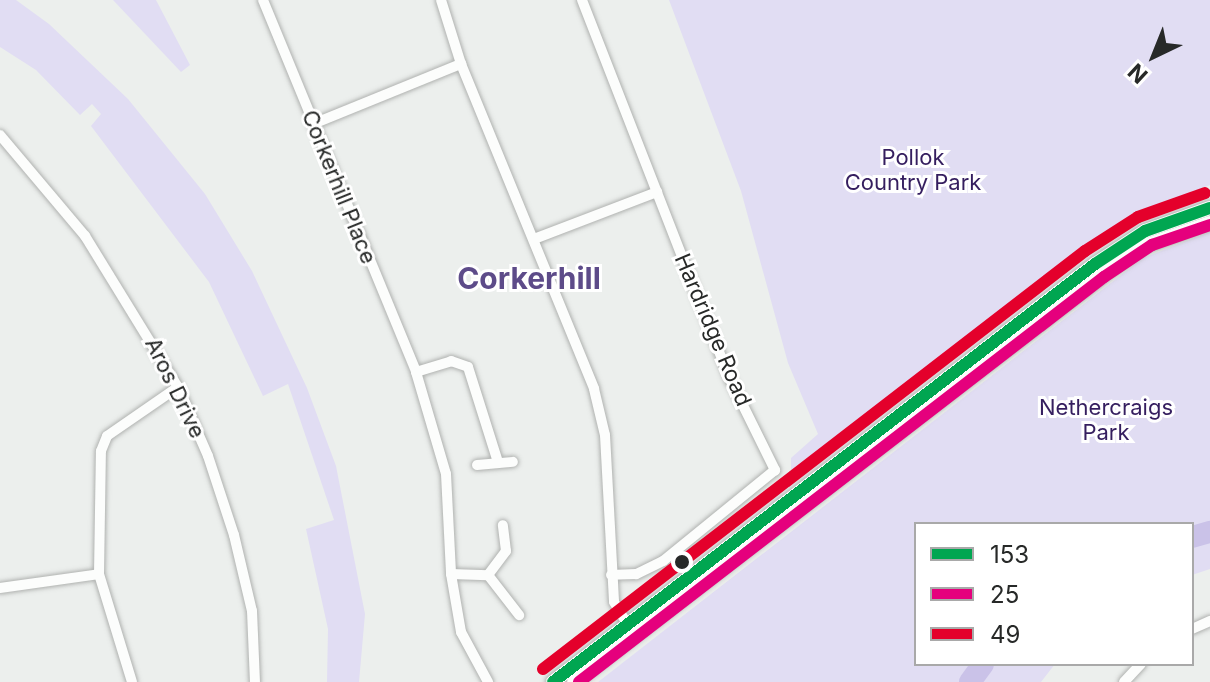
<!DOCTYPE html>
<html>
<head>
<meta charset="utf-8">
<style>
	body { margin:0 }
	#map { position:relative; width:1210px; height:682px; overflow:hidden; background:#ecefed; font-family:Inter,sans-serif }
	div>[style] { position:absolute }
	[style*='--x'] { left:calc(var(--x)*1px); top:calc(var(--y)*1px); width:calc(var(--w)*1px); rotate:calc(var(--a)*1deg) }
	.green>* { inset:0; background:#e1ddf3 }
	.river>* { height:22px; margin:-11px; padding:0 11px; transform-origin:11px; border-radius:11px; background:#cac2e8 }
	.roads { filter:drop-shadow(0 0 2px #b0b2b0) drop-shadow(0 0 2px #b0b2b0) }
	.street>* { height:10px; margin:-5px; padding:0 5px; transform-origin:5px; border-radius:5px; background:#fcfdfc }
	.secondary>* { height:14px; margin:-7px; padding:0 7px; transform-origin:7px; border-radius:7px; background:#fcfdfc }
	.bus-1>* { height:12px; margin:-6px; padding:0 6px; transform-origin:6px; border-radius:6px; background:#00a651 }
	.bus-2>* { height:12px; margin:-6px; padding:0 6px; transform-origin:6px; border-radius:6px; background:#e5007d }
	.bus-3>* { height:12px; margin:-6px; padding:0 6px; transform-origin:6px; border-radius:6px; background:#e4002b }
	.dots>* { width:22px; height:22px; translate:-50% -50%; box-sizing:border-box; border:4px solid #fff; border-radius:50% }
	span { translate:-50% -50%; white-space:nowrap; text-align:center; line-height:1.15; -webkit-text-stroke:6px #fff; paint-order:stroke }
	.park-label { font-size:22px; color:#351e5f }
	.street-label { font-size:22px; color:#272928 }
	.district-label { font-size:30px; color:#5d4b89; font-weight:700 }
	.legend { position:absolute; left:914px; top:522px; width:280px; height:144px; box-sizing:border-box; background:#fff; border:2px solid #a9a9a9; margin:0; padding:10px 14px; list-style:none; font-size:24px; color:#272928 }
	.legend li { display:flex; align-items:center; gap:16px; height:40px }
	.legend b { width:40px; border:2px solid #a9a9a9 }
	.north { position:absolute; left:1114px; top:16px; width:80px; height:80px; -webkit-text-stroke:6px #fff; paint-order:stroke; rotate:223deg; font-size:22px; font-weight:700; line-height:32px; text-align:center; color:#272928 }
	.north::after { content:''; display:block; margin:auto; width:28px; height:36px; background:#272928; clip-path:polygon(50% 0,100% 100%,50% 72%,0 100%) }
</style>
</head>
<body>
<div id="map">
	<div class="green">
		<i style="clip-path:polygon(0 0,16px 0,49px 24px,128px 99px,205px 194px,252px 271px,307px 388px,336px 466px,365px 614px,359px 682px,327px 682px,328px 629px,306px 529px,334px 520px,288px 384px,263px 396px,209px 282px,91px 126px,101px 114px,92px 104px,80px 115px,36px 70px,0 47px)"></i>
		<i style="clip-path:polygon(113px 0,156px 0,190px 65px,181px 72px)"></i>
		<i style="clip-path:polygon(669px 0,1210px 0,1210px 185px,1140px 212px,791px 477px,791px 458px,818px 434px,788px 363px,741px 191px)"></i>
		<i style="clip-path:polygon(1210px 232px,1210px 569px,1192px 575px,1192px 524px,916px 524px,916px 664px,1055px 664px,1041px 682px,598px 682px,1143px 258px)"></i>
	</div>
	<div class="river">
		<i style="--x:1192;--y:537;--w:19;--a:-16"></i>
		<i style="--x:970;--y:682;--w:22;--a:-54"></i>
	</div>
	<div class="roads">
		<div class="street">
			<i style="--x:263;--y:0;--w:402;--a:67.6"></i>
			<i style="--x:416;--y:372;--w:106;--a:73.6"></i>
			<i style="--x:446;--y:474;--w:100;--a:87.1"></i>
			<i style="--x:451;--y:574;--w:59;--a:80.2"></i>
			<i style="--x:461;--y:632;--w:57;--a:61.6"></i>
			<i style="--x:441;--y:0;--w:67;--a:72.6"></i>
			<i style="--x:461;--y:64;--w:351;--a:67.7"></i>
			<i style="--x:594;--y:389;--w:47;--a:76.6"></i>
			<i style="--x:605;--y:435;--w:167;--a:86.9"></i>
			<i style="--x:614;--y:602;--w:33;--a:59"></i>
			<i style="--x:582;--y:0;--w:407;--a:68.7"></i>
			<i style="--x:730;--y:379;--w:102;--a:63.7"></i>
			<i style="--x:775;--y:470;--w:144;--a:140.9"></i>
			<i style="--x:663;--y:561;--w:30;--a:154"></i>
			<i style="--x:636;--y:574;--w:25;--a:178"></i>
			<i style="--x:313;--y:124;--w:160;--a:-22.1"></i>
			<i style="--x:0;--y:135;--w:132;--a:49.9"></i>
			<i style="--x:85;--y:236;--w:177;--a:58.4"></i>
			<i style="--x:178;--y:387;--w:75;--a:66.5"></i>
			<i style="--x:208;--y:456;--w:83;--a:71.8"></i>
			<i style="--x:234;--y:535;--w:78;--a:76.7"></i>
			<i style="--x:252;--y:611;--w:71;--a:87.6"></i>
			<i style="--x:534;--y:239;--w:132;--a:-20.9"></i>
			<i style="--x:416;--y:372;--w:37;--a:-17"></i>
			<i style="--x:451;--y:361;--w:18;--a:19"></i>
			<i style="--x:468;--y:367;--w:100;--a:72.5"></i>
			<i style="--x:477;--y:465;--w:36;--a:-5"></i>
			<i style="--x:451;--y:574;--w:37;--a:2"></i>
			<i style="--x:488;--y:575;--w:51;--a:52.2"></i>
			<i style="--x:488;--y:575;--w:30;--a:-53"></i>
			<i style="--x:506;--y:551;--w:26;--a:-97"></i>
			<i style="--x:0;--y:588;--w:100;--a:-8"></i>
			<i style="--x:1192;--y:629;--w:20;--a:-24"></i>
			<i style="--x:132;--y:682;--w:113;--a:-107"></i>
			<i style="--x:99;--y:574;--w:123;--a:-89.1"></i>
			<i style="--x:101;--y:451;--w:16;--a:-68"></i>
			<i style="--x:107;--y:436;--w:86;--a:-34.6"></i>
			<i style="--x:1124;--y:682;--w:25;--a:-47"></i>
		</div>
		<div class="secondary">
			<i style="--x:553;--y:682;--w:684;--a:-37.64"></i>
			<i style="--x:1095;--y:264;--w:60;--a:-33.4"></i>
			<i style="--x:1145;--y:231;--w:69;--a:-19.5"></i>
			<i style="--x:574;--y:682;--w:671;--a:-37.55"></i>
			<i style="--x:1106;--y:273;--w:50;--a:-34.3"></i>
			<i style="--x:1147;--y:245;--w:67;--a:-19.2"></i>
		</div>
	</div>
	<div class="bus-1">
		<i style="--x:553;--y:682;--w:684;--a:-37.64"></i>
		<i style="--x:1095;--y:264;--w:60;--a:-33.4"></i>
		<i style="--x:1145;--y:231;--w:69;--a:-19.5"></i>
	</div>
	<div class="bus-2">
		<i style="--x:579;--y:682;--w:663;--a:-37.65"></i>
		<i style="--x:1104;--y:277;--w:58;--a:-33.7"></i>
		<i style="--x:1152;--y:245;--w:61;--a:-19"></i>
	</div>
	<div class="bus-3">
		<i style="--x:543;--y:669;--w:684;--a:-37.64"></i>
		<i style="--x:1085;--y:251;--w:63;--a:-32.7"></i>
		<i style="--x:1138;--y:217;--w:71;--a:-19.7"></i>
	</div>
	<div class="dots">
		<i style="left:682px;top:562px;background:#272928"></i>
	</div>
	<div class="park-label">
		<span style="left:913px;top:170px">Pollok<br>Country Park</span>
		<span style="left:1106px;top:420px">Nethercraigs<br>Park</span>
	</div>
	<div class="street-label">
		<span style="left:339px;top:187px;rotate:68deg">Corkerhill Place</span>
		<span style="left:713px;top:330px;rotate:67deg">Hardridge Road</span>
		<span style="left:175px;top:388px;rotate:64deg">Aros Drive</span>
	</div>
	<div class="district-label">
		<span style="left:529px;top:278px">Corkerhill</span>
	</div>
	<ul class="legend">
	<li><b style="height:10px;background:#00a651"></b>153</li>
	<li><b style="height:10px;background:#e5007d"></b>25</li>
	<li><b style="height:10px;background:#e4002b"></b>49</li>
	</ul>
	<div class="north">N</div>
</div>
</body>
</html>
